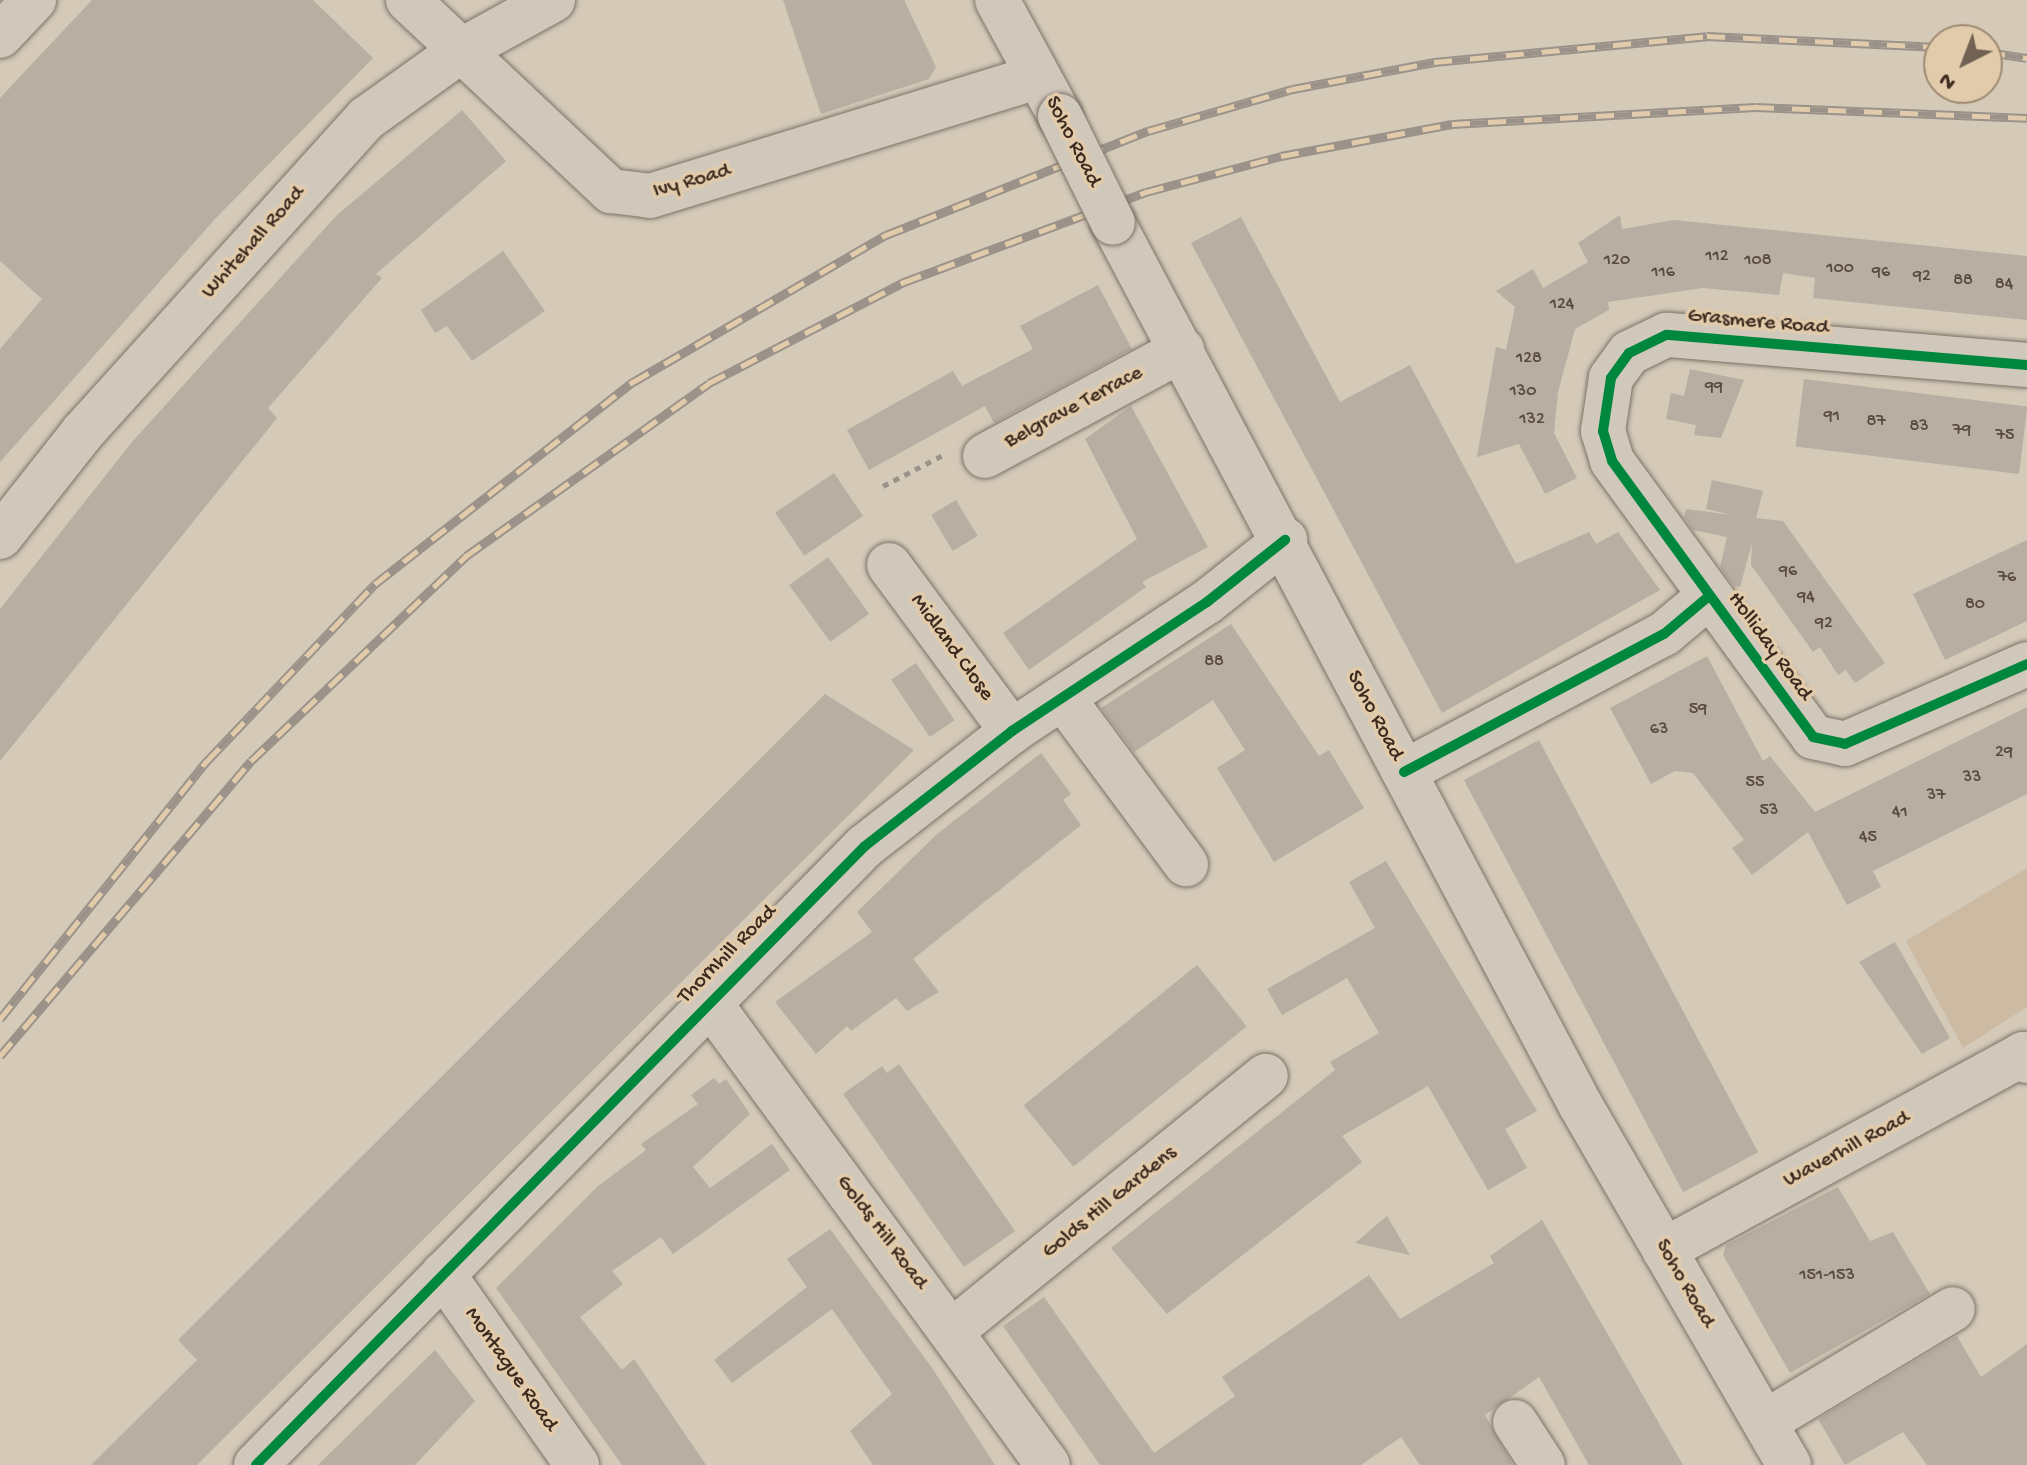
<!DOCTYPE html>
<html>
<head>
<meta charset="utf-8">
<style>
	body { margin:0 }
	#map { position:relative; width:2027px; height:1465px; overflow:hidden; background:#d5c9b8; font-family:"Gochi Hand",sans-serif }
	div>[style] { position:absolute }
	[style*='--x'] { left:calc(var(--x)*1px); top:calc(var(--y)*1px); width:calc(var(--w)*1px); rotate:calc(var(--a)*1deg) }
	.green>* { inset:0; background:#ccbaa3 }
	.building>* { inset:0; background:#b8aea1; transform-origin:0 0 }
	.path>* { height:5px; margin-top:-2.5px; transform-origin:0; background:repeating-linear-gradient(90deg,#9b9389 0 6px,transparent 0 12px) }
	.roads { filter:drop-shadow(0 0 2px #7b7368) drop-shadow(0 0 2px #7b7368) }
	.minor>* { height:44px; margin:-22px; padding:0 22px; transform-origin:22px; border-radius:22px; background:#d1c8bc }
	.highway>* { height:44px; margin:-22px; padding:0 22px; transform-origin:22px; border-radius:22px; background:#d1c8bc }
	.rail>* { height:9px; margin-top:-4.5px; transform-origin:0; background:repeating-linear-gradient(90deg,#e2cbab 0 18px,#9b9389 0 36px); box-sizing:border-box; border-block:2px solid #9b9389 }
	.bridges { filter:drop-shadow(0 0 2px #7b7368) drop-shadow(0 0 2px #7b7368) }
	.highway-bridge>* { height:44px; margin:-22px; padding:0 22px; transform-origin:22px; border-radius:22px; background:#d1c8bc }
	.cycleway>* { height:10px; margin:-5px; padding:0 5px; transform-origin:5px; border-radius:5px; background:#00873e }
	span { translate:-50% -50%; white-space:nowrap; text-align:center; line-height:1.15; -webkit-text-stroke:7px #e2cbab; paint-order:stroke }
	.number-label { font-size:18px; color:#5a4b3f }
	.number-label span { -webkit-text-stroke-width:0 }
	.street-label { font-size:22px; color:#3b2a1e }
	.north { position:absolute; left:1923px; top:24px; width:80px; height:80px; box-sizing:border-box; background:#e2cbab; border:2px solid #9f8b73; border-radius:50%; rotate:222deg; font-size:22px; font-weight:700; line-height:32px; text-align:center; color:#3b2a1e }
	.north::after { content:''; display:block; margin:auto; width:28px; height:36px; background:#716254; clip-path:polygon(50% 0,100% 100%,50% 72%,0 100%) }
</style>
</head>
<body>
<div id="map">
	<div class="green">
		<i style="clip-path:polygon(2027px 868px,2027px 1007px,1963px 1048px,1906px 941px)"></i>
	</div>
	<div class="building">
		<i style="clip-path:polygon(92px 0,313px 0,373px 58px,215px 219px,0 462px,0 349px,42px 299px,0 261px,0 98px)"></i>
		<i style="clip-path:polygon(783px 0,904px 0,936px 67px,929px 79px,821px 114px)"></i>
		<i style="clip-path:polygon(462px 110px,506px 161px,376px 274px,382px 278px,268px 408px,277px 418px,0 761px,0 609px,132px 442px,337px 215px)"></i>
		<i style="clip-path:polygon(1620px 215px,1622px 229px,1674px 220px,2027px 256px,2027px 320px,1813px 298px,1815px 278px,1783px 273px,1779px 295px,1703px 288px,1608px 302px,1609px 310px,1575px 329px,1558px 392px,1554px 433px,1577px 478px,1545px 494px,1519px 444px,1477px 457px,1496px 347px,1506px 350px,1515px 307px,1496px 291px,1533px 269px,1543px 288px,1588px 262px,1578px 243px)"></i>
		<i style="clip-path:polygon(1241px 217px,1340px 402px,1410px 365px,1516px 564px,1589px 532px,1596px 544px,1618px 532px,1660px 590px,1442px 713px,1191px 243px)"></i>
		<i style="clip-path:polygon(503px 251px,545px 311px,472px 361px,447px 326px,435px 333px,421px 310px)"></i>
		<i style="clip-path:polygon(1098px 285px,1132px 349px,994px 423px,985px 406px,869px 470px,847px 430px,953px 371px,962px 386px,1033px 349px,1020px 326px)"></i>
		<i style="clip-path:polygon(1690px 369px,1744px 380px,1721px 438px,1694px 435px,1696px 425px,1666px 419px,1671px 393px,1684px 396px)"></i>
		<i style="left:1804px;top:379px;width:225px;height:68px;rotate:7deg"></i>
		<i style="clip-path:polygon(1131px 406px,1208px 547px,1142px 582px,1146px 587px,1029px 670px,1003px 633px,1137px 539px,1085px 439px)"></i>
		<i style="left:834px;top:473px;width:52px;height:71px;rotate:56deg"></i>
		<i style="clip-path:polygon(1712px 480px,1763px 491px,1756px 518px,1783px 521px,1885px 663px,1855px 683px,1846px 670px,1838px 675px,1820px 647px,1813px 652px,1751px 565px,1752px 543px,1740px 587px,1734px 586px,1720px 567px,1727px 537px,1693px 530px,1684px 517px,1686px 509px,1732px 515px,1706px 509px)"></i>
		<i style="left:956px;top:500px;width:42px;height:29px;rotate:59deg"></i>
		<i style="clip-path:polygon(2027px 540px,2027px 621px,1945px 660px,1913px 594px)"></i>
		<i style="left:828px;top:557px;width:70px;height:48px;rotate:54deg"></i>
		<i style="clip-path:polygon(1231px 624px,1319px 756px,1329px 750px,1364px 808px,1274px 862px,1217px 768px,1245px 750px,1213px 700px,1134px 752px,1101px 708px)"></i>
		<i style="clip-path:polygon(1707px 656px,1763px 761px,1770px 756px,1815px 812px,2027px 707px,2027px 794px,1873px 871px,1881px 887px,1847px 905px,1808px 832px,1752px 875px,1732px 848px,1744px 840px,1693px 773px,1675px 771px,1651px 784px,1610px 708px)"></i>
		<i style="left:916px;top:663px;width:69px;height:30px;rotate:56deg"></i>
		<i style="clip-path:polygon(825px 694px,914px 750px,197px 1465px,91px 1465px,197px 1360px,178px 1340px)"></i>
		<i style="left:1539px;top:740px;width:467px;height:85px;rotate:62deg"></i>
		<i style="clip-path:polygon(1041px 753px,1071px 794px,1063px 800px,1081px 825px,913px 959px,939px 992px,907px 1011px,896px 998px,851px 1031px,847px 1026px,816px 1054px,775px 1002px,872px 932px,857px 912px,937px 834px)"></i>
		<i style="clip-path:polygon(1386px 861px,1537px 1111px,1505px 1129px,1527px 1168px,1488px 1190px,1428px 1086px,1342px 1136px,1362px 1162px,1167px 1314px,1111px 1248px,1335px 1070px,1330px 1062px,1379px 1033px,1347px 978px,1282px 1015px,1267px 989px,1375px 928px,1349px 882px)"></i>
		<i style="clip-path:polygon(1895px 942px,1950px 1038px,1922px 1054px,1859px 962px)"></i>
		<i style="left:1197px;top:965px;width:79px;height:223px;rotate:51deg"></i>
		<i style="clip-path:polygon(899px 1064px,1015px 1231px,964px 1267px,843px 1094px,882px 1066px,887px 1073px)"></i>
		<i style="clip-path:polygon(714px 1078px,719px 1084px,726px 1079px,750px 1114px,693px 1167px,710px 1188px,772px 1144px,790px 1170px,673px 1254px,661px 1237px,612px 1271px,623px 1284px,580px 1317px,622px 1370px,634px 1359px,706px 1465px,622px 1465px,496px 1288px,597px 1187px,646px 1150px,641px 1144px,698px 1104px,691px 1095px)"></i>
		<i style="clip-path:polygon(1838px 1187px,1870px 1241px,1893px 1232px,1930px 1294px,1790px 1373px,1723px 1255px,1726px 1245px)"></i>
		<i style="clip-path:polygon(1387px 1216px,1410px 1255px,1355px 1243px)"></i>
		<i style="clip-path:polygon(1542px 1220px,1683px 1465px,1589px 1465px,1539px 1377px,1485px 1415px,1513px 1465px,1420px 1465px,1401px 1437px,1361px 1465px,1100px 1465px,1003px 1326px,1044px 1297px,1154px 1453px,1235px 1396px,1222px 1377px,1369px 1275px,1400px 1319px,1494px 1263px,1490px 1256px)"></i>
		<i style="clip-path:polygon(830px 1229px,932px 1368px,995px 1465px,873px 1465px,850px 1431px,892px 1394px,832px 1309px,732px 1383px,714px 1360px,807px 1287px,787px 1259px)"></i>
		<i style="clip-path:polygon(1957px 1336px,1981px 1377px,2027px 1344px,2027px 1465px,1927px 1465px,1903px 1432px,1845px 1465px,1818px 1419px)"></i>
		<i style="clip-path:polygon(435px 1350px,475px 1401px,415px 1465px,318px 1465px)"></i>
	</div>
	<div class="path">
		<i style="--x:883;--y:486;--w:72;--a:-27.3"></i>
	</div>
	<div class="roads">
		<div class="minor">
			<i style="--x:408;--y:0;--w:279;--a:43.3"></i>
			<i style="--x:611;--y:191;--w:39;--a:7"></i>
			<i style="--x:650;--y:196;--w:406;--a:-17.1"></i>
			<i style="--x:0;--y:36;--w:50;--a:-46.6"></i>
			<i style="--x:2027;--y:365;--w:362;--a:-175.2"></i>
			<i style="--x:1666;--y:335;--w:41;--a:154.1"></i>
			<i style="--x:1629;--y:353;--w:31;--a:126"></i>
			<i style="--x:1611;--y:378;--w:54;--a:98.6"></i>
			<i style="--x:1603;--y:431;--w:31;--a:73"></i>
			<i style="--x:1612;--y:461;--w:341;--a:53.9"></i>
			<i style="--x:1813;--y:737;--w:33;--a:12"></i>
			<i style="--x:1845;--y:744;--w:199;--a:-23.7"></i>
			<i style="--x:985;--y:456;--w:224;--a:-28.3"></i>
			<i style="--x:0;--y:537;--w:134;--a:-51.7"></i>
			<i style="--x:83;--y:432;--w:423;--a:-47.9"></i>
			<i style="--x:367;--y:118;--w:117;--a:-35.6"></i>
			<i style="--x:462;--y:50;--w:104;--a:-28.8"></i>
			<i style="--x:889;--y:565;--w:207;--a:53.5"></i>
			<i style="--x:1063;--y:698;--w:207;--a:53.5"></i>
			<i style="--x:1404;--y:772;--w:294;--a:-28"></i>
			<i style="--x:1664;--y:634;--w:57;--a:-40.1"></i>
			<i style="--x:710;--y:1003;--w:572;--a:53.81"></i>
			<i style="--x:1664;--y:1250;--w:409;--a:-28.6"></i>
			<i style="--x:2023;--y:1054;--w:8;--a:60"></i>
			<i style="--x:443;--y:1274;--w:233;--a:54.9"></i>
			<i style="--x:953;--y:1330;--w:403;--a:-39.1"></i>
			<i style="--x:1515;--y:1422;--w:51;--a:56.9"></i>
			<i style="--x:1765;--y:1422;--w:219;--a:-31"></i>
			<i style="--x:256;--y:1465;--w:868;--a:-45.47"></i>
			<i style="--x:865;--y:846;--w:187;--a:-38"></i>
			<i style="--x:1012;--y:731;--w:234;--a:-33.5"></i>
			<i style="--x:1207;--y:602;--w:100;--a:-38.5"></i>
		</div>
		<div class="highway">
			<i style="--x:997;--y:0;--w:132;--a:61.5"></i>
			<i style="--x:1113;--y:223;--w:999;--a:62.08"></i>
			<i style="--x:1581;--y:1106;--w:415;--a:59.9"></i>
		</div>
	</div>
	<div class="rail">
		<i style="--x:1987;--y:52;--w:40;--a:8.5"></i>
		<i style="--x:0;--y:1019;--w:331;--a:-51.3"></i>
		<i style="--x:207;--y:761;--w:244;--a:-46.5"></i>
		<i style="--x:375;--y:584;--w:328;--a:-38.1"></i>
		<i style="--x:633;--y:382;--w:293;--a:-30.2"></i>
		<i style="--x:886;--y:235;--w:282;--a:-21.7"></i>
		<i style="--x:1148;--y:131;--w:151;--a:-16.2"></i>
		<i style="--x:1293;--y:89;--w:144;--a:-10.8"></i>
		<i style="--x:1434;--y:62;--w:274;--a:-5.4"></i>
		<i style="--x:1707;--y:36;--w:232;--a:2.7"></i>
		<i style="--x:0;--y:1056;--w:387;--a:-49.6"></i>
		<i style="--x:251;--y:761;--w:297;--a:-43.6"></i>
		<i style="--x:466;--y:556;--w:298;--a:-35.4"></i>
		<i style="--x:709;--y:383;--w:220;--a:-27.4"></i>
		<i style="--x:904;--y:282;--w:258;--a:-20.4"></i>
		<i style="--x:1146;--y:192;--w:140;--a:-14.9"></i>
		<i style="--x:1281;--y:156;--w:174;--a:-10.6"></i>
		<i style="--x:1452;--y:124;--w:304;--a:-3.2"></i>
		<i style="--x:1756;--y:107;--w:271;--a:2.3"></i>
	</div>
	<div class="bridges">
		<div class="highway-bridge">
			<i style="--x:1060;--y:116;--w:119;--a:63.6"></i>
		</div>
	</div>
	<div class="cycleway">
		<i style="--x:2027;--y:365;--w:362;--a:-175.2"></i>
		<i style="--x:1666;--y:335;--w:41;--a:154.1"></i>
		<i style="--x:1629;--y:353;--w:31;--a:126"></i>
		<i style="--x:1611;--y:378;--w:54;--a:98.6"></i>
		<i style="--x:1603;--y:431;--w:31;--a:73"></i>
		<i style="--x:1612;--y:461;--w:341;--a:53.9"></i>
		<i style="--x:1813;--y:737;--w:33;--a:12"></i>
		<i style="--x:1845;--y:744;--w:199;--a:-23.7"></i>
		<i style="--x:1404;--y:772;--w:294;--a:-28"></i>
		<i style="--x:1664;--y:634;--w:57;--a:-40.1"></i>
		<i style="--x:256;--y:1465;--w:868;--a:-45.47"></i>
		<i style="--x:865;--y:846;--w:187;--a:-38"></i>
		<i style="--x:1012;--y:731;--w:234;--a:-33.5"></i>
		<i style="--x:1207;--y:602;--w:100;--a:-38.5"></i>
	</div>
	<div class="number-label">
		<span style="left:1717px;top:257px">112</span>
		<span style="left:1617px;top:261px">120</span>
		<span style="left:1758px;top:261px">108</span>
		<span style="left:1840px;top:269px">100</span>
		<span style="left:1663px;top:273px">116</span>
		<span style="left:1881px;top:273px">96</span>
		<span style="left:1922px;top:277px">92</span>
		<span style="left:1963px;top:281px">88</span>
		<span style="left:2004px;top:285px">84</span>
		<span style="left:1562px;top:305px">124</span>
		<span style="left:1529px;top:359px">128</span>
		<span style="left:1714px;top:388px">99</span>
		<span style="left:1523px;top:392px">130</span>
		<span style="left:1832px;top:417px">91</span>
		<span style="left:1532px;top:420px">132</span>
		<span style="left:1876px;top:422px">87</span>
		<span style="left:1919px;top:427px">83</span>
		<span style="left:1962px;top:431px">79</span>
		<span style="left:2005px;top:436px">75</span>
		<span style="left:1788px;top:572px">96</span>
		<span style="left:2007px;top:578px">76</span>
		<span style="left:1806px;top:598px">94</span>
		<span style="left:1975px;top:605px">80</span>
		<span style="left:1824px;top:624px">92</span>
		<span style="left:1214px;top:662px">88</span>
		<span style="left:1698px;top:710px">59</span>
		<span style="left:1659px;top:730px">63</span>
		<span style="left:2004px;top:753px">29</span>
		<span style="left:1972px;top:778px">33</span>
		<span style="left:1755px;top:783px">55</span>
		<span style="left:1936px;top:796px">37</span>
		<span style="left:1769px;top:811px">53</span>
		<span style="left:1900px;top:813px">41</span>
		<span style="left:1868px;top:838px">45</span>
		<span style="left:1827px;top:1276px">151-153</span>
	</div>
	<div class="street-label">
		<span style="left:1072px;top:142px;rotate:63deg">Soho Road</span>
		<span style="left:692px;top:182px;rotate:-16deg">Ivy Road</span>
		<span style="left:254px;top:243px;rotate:-48deg">Whitehall Road</span>
		<span style="left:1758px;top:323px;rotate:5deg">Grasmere Road</span>
		<span style="left:1074px;top:408px;rotate:-28deg">Belgrave Terrace</span>
		<span style="left:1769px;top:647px;rotate:54deg">Holliday Road</span>
		<span style="left:951px;top:648px;rotate:54deg">Midland Close</span>
		<span style="left:1374px;top:716px;rotate:62deg">Soho Road</span>
		<span style="left:728px;top:955px;rotate:-45deg">Thornhill Road</span>
		<span style="left:1847px;top:1150px;rotate:-28deg">Waverhill Road</span>
		<span style="left:1110px;top:1203px;rotate:-39deg">Golds Hill Gardens</span>
		<span style="left:881px;top:1233px;rotate:53deg">Golds Hill Road</span>
		<span style="left:1684px;top:1284px;rotate:60deg">Soho Road</span>
		<span style="left:510px;top:1370px;rotate:55deg">Montague Road</span>
	</div>
	<div class="north">N</div>
</div>
</body>
</html>
